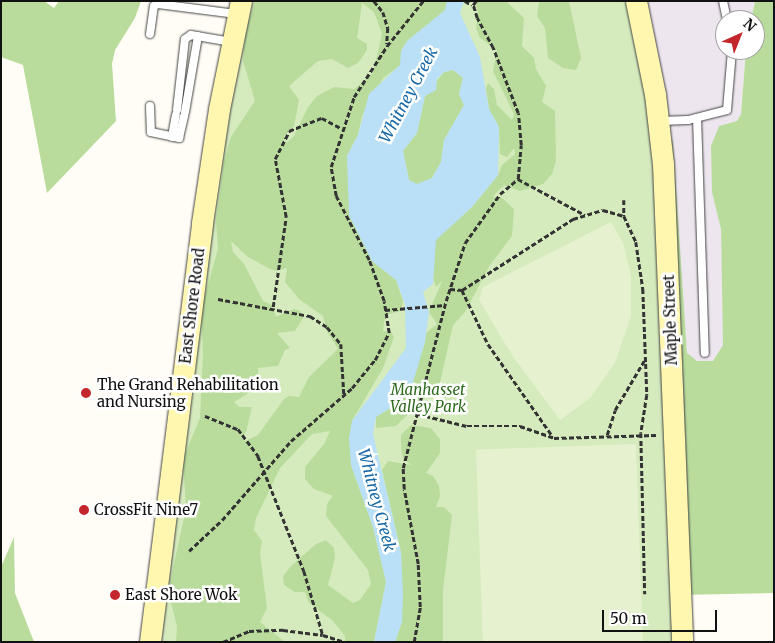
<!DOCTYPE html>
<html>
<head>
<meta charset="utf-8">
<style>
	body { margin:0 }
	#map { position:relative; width:775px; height:643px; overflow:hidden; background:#fffdf5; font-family:Merriweather,serif }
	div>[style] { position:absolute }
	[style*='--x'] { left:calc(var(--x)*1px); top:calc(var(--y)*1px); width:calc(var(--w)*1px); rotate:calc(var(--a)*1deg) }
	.industrial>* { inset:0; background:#eee6ef }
	.green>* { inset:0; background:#d5ebbd }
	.forest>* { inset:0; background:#b9dc9c }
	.pitch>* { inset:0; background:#e6f2cf; transform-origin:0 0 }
	.water>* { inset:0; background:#b9e0f7 }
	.path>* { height:2.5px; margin-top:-1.25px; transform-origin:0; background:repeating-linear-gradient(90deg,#333 0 5px,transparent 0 7.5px) }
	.roads { filter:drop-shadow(0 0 1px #444) drop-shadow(0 0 1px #444) }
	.lane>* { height:8px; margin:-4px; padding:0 4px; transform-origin:4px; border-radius:4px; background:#fff }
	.secondary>* { height:21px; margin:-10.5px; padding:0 10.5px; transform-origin:10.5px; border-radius:10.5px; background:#fff6b0 }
	.dots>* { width:14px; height:14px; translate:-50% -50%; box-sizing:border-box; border:2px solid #fff; border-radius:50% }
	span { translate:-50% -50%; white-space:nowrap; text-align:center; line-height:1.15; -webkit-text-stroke:5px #fff; paint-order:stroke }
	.street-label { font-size:15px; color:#111 }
	.poi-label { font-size:15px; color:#111 }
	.left { translate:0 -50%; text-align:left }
	.park-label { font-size:15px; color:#2f6b1f; font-style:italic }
	.water-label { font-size:16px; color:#1768a6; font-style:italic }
	.frame { position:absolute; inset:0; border:2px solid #111; pointer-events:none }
	.north { position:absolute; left:715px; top:10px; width:50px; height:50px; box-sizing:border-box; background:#fff; border:1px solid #a0a0a0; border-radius:50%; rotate:44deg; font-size:14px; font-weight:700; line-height:20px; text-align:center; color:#111 }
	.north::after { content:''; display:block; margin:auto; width:18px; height:22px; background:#c4262e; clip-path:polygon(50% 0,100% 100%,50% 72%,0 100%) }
	.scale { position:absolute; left:602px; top:610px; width:115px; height:22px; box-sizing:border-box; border:2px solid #111; border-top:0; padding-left:6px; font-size:15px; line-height:18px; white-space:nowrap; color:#111; -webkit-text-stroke:4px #fff; paint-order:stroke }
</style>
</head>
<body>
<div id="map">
	<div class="industrial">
		<i style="clip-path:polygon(636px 1px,755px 1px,751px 20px,725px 20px,725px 50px,746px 50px,741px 114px,737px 121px,719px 126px,724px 365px,688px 364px,668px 134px)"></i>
	</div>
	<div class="green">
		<i style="clip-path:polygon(241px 1px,636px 1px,655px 94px,682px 642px,150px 642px)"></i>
	</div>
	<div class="forest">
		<i style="clip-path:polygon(1px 1px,44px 1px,54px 8px,59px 1px,141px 1px,135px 18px,115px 50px,112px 64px,116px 121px,47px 193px,23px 65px,1px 57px)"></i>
		<i style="clip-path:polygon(evenodd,255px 1px,447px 1px,446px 10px,407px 41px,401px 51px,401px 65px,383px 78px,362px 116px,358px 135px,347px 156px,372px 261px,396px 280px,403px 301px,401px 311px,385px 315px,383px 331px,391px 332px,394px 337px,383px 368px,352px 421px,351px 465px,373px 527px,386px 582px,374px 642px,345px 642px,345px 636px,332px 620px,309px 603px,305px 592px,295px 592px,284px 585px,283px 576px,291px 566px,316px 544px,326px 540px,334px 548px,335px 558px,328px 585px,353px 603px,360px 600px,371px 584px,368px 570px,326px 516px,327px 504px,333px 496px,314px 489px,305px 479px,305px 467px,324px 444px,330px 431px,312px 434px,280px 468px,256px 518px,254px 530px,262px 541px,260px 553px,267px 608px,260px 622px,285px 642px,176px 642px,177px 626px,168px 591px,186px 509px,183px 459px,200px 418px,203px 354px,201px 309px,218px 249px,216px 221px,224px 161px,231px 137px,255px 101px,243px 61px,245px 33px,255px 1px,362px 3px,374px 12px,382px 34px,373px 73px,354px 89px,334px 87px,317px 96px,308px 107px,294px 136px,285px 144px,284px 136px,294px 126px,299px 100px,289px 86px,318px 61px,332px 59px,348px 68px,358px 63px,367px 50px,367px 44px,357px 38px,362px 3px,255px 1px,231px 241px,248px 257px,268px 268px,276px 271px,287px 268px,285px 282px,299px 299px,323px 316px,328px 333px,338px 349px,309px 377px,299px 397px,289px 396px,284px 399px,258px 435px,245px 441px,240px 437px,246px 432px,252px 407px,239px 407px,234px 402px,258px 387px,258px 368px,278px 366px,285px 350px,290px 348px,277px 333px,295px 331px,303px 318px,300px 311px,294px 309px,276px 317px,272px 305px,263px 301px,244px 264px,233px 252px,231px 241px)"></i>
		<i style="clip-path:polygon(475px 1px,506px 1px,524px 18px,522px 46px,534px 58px,536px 69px,546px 86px,542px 102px,555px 111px,556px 161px,552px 174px,543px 184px,520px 191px,504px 185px,492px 197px,501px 197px,514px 209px,512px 236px,490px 265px,465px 312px,453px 325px,440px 383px,396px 426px,376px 428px,376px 417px,395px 405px,411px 389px,426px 333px,437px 324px,429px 312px,442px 281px,436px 287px,432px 274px,435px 240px,472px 207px,498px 175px,502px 165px,515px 154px,514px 148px,507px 157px,500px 154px,499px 127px,489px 109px,486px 88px,488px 83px,494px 89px,497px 105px,512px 120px,514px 114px,493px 71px,497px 50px,480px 38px,476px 28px,478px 12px)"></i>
		<i style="clip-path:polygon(539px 1px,569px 1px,581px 58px,576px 70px,563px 68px,548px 58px,545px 28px,537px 16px)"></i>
		<i style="clip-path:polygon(755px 1px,774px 1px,774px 593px,680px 595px,668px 134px,673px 142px,687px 353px,697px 361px,713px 361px,723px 345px,721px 229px,712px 192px,711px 146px,719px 126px,737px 121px,741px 114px,746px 50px,755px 50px,755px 20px,751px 20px)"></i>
		<i style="clip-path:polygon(453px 70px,463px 78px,459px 94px,464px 105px,444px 140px,441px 162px,432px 178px,417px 185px,409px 180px,403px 151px,417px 133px,425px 96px,444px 72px)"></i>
		<i style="clip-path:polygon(411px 425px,431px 428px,440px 439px,440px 453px,426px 473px,433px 476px,439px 486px,440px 496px,436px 507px,444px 507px,452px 515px,443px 590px,443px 642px,395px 642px,402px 622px,401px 552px,382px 470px,388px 461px,411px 465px,403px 458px,401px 447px,401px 435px)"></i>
		<i style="clip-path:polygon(14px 537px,15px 593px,34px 642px,1px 642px,1px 567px)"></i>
	</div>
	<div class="pitch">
		<i style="clip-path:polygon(611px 222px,623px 243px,631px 276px,631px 316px,615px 363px,590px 398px,560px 420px,512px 355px,479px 300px,483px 287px)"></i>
		<i style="left:636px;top:444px;width:198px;height:160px;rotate:88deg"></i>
	</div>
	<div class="water">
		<i style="clip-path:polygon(evenodd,447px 1px,464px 1px,460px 13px,480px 57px,489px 109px,499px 127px,498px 175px,472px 207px,436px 240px,433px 284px,423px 292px,429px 312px,425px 342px,411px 389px,395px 405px,376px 417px,373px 434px,401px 552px,403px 594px,402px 622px,395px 642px,374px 642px,386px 582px,373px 527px,351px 465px,349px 438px,352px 421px,406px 348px,405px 304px,396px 280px,372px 261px,349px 215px,347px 156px,358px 135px,369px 94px,400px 65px,401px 51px,407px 41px,445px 10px,447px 1px,453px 70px,463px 78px,459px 94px,464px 105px,444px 140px,441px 162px,432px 178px,417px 184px,409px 180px,403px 151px,417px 133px,425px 96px,436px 90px,437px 79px,444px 72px,453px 70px)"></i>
	</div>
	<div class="path">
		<i style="--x:374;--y:1;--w:14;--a:51"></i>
		<i style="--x:383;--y:12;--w:17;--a:73"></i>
		<i style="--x:388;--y:28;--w:16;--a:94"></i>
		<i style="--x:465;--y:1;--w:8;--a:30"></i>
		<i style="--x:518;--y:179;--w:76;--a:28.2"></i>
		<i style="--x:624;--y:200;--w:16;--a:90"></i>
		<i style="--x:450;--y:289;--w:12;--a:5"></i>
		<i style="--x:462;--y:290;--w:132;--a:-32.6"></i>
		<i style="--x:573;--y:219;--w:31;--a:-17"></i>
		<i style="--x:603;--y:210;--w:22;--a:16"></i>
		<i style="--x:624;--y:216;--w:29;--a:65"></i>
		<i style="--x:636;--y:242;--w:48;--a:81.5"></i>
		<i style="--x:643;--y:289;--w:106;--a:87.8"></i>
		<i style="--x:647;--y:395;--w:38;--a:99"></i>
		<i style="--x:641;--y:433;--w:161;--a:88.6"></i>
		<i style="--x:462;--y:290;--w:60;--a:64.3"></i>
		<i style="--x:488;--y:344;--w:113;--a:55"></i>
		<i style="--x:218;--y:299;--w:94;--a:10.5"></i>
		<i style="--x:310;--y:316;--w:20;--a:33"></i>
		<i style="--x:327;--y:327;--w:22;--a:51"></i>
		<i style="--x:341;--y:344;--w:50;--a:86.6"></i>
		<i style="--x:273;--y:307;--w:91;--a:-81.8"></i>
		<i style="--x:286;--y:217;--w:59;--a:-100.7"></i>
		<i style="--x:275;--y:159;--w:31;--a:-63"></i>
		<i style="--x:289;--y:131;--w:35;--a:-22"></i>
		<i style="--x:322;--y:118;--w:21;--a:28"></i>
		<i style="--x:385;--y:310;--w:60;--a:-4.8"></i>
		<i style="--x:418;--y:414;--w:50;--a:13.8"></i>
		<i style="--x:467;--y:426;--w:53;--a:0"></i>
		<i style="--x:520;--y:426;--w:36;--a:19"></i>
		<i style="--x:554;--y:438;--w:102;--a:-1.7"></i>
		<i style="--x:205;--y:416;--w:35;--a:22"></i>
		<i style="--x:238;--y:429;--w:34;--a:53"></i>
		<i style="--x:258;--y:456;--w:124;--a:68.2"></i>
		<i style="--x:304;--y:571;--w:67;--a:73.5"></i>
		<i style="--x:607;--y:435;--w:26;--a:-72"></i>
		<i style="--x:615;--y:410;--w:57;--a:-59.4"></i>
		<i style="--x:189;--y:551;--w:45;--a:-43.2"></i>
		<i style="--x:222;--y:520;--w:105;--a:-48.9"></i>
		<i style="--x:291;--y:441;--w:81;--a:-41"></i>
		<i style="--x:352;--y:388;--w:36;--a:-51"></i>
		<i style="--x:375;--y:360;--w:30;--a:-63"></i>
		<i style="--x:389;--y:333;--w:32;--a:-99"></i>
		<i style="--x:384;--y:301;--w:44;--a:-110.1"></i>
		<i style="--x:369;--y:260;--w:72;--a:-117.3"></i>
		<i style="--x:336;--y:196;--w:29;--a:-100"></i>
		<i style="--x:331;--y:167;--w:74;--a:-71.8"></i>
		<i style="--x:354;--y:97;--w:61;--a:-57.1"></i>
		<i style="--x:387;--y:46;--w:58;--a:-51.3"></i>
		<i style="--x:223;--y:642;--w:28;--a:-23"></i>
		<i style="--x:249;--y:631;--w:34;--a:-2"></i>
		<i style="--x:283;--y:630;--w:40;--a:7.1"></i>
		<i style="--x:323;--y:635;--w:22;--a:18"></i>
		<i style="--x:414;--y:642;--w:36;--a:-80"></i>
		<i style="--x:420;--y:607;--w:43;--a:-92.7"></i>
		<i style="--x:418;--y:564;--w:76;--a:-100.6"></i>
		<i style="--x:404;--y:489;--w:21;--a:-93"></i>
		<i style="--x:403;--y:468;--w:172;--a:-75.6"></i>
		<i style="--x:446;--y:301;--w:61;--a:-71.9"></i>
		<i style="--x:465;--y:243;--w:60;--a:-54.5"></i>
		<i style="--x:500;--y:194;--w:23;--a:-40"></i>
		<i style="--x:518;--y:179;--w:34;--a:-85"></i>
		<i style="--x:521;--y:145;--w:32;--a:-95"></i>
		<i style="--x:518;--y:113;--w:70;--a:-111"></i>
		<i style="--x:493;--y:48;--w:34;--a:-118"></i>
		<i style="--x:477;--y:18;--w:14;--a:-107"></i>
		<i style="--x:473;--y:5;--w:5;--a:-53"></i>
	</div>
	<div class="roads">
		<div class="lane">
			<i style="--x:723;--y:1;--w:19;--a:78"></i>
			<i style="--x:150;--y:34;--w:28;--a:-82"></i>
			<i style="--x:154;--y:6;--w:4;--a:-27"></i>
			<i style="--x:158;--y:4;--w:79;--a:7.3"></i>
			<i style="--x:150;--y:106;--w:26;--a:88"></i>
			<i style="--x:151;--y:132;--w:29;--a:12"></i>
			<i style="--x:179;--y:138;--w:23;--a:-77"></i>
			<i style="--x:177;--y:110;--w:71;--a:-83.6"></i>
			<i style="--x:185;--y:39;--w:7;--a:-34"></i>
			<i style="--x:191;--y:35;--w:41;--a:9.9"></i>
			<i style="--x:185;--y:112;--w:77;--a:-80.3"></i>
			<i style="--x:697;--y:118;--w:235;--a:88.1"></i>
			<i style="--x:661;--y:121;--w:27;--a:-2"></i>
			<i style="--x:688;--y:120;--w:40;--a:-14.4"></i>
			<i style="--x:727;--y:110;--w:60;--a:-85.2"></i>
			<i style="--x:172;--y:137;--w:22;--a:-80"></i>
		</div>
		<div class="secondary">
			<i style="--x:636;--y:1;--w:95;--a:78.5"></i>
			<i style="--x:655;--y:94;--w:70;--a:83.5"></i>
			<i style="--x:663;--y:164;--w:478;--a:87.7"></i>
			<i style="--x:150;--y:642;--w:422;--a:-82.9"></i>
			<i style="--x:202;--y:223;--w:115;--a:-81.5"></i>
			<i style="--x:219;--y:109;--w:110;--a:-78.5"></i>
		</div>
	</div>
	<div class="dots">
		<i style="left:86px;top:393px;background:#c4262e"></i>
		<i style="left:84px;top:510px;background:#c4262e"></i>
		<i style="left:115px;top:595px;background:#c4262e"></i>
	</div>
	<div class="street-label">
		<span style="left:192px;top:306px;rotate:-83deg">East Shore Road</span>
		<span style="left:670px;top:320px;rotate:-92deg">Maple Street</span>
	</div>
	<div class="poi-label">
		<span class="left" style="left:97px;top:393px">The Grand Rehabilitation<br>and Nursing</span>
		<span class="left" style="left:94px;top:510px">CrossFit Nine7</span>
		<span class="left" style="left:125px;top:595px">East Shore Wok</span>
	</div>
	<div class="park-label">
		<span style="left:428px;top:398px">Manhasset<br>Valley Park</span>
	</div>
	<div class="water-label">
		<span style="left:408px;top:95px;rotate:-62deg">Whitney Creek</span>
		<span style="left:377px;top:500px;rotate:75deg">Whitney Creek</span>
	</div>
	<div class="frame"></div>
	<div class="north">N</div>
	<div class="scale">50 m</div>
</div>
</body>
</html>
